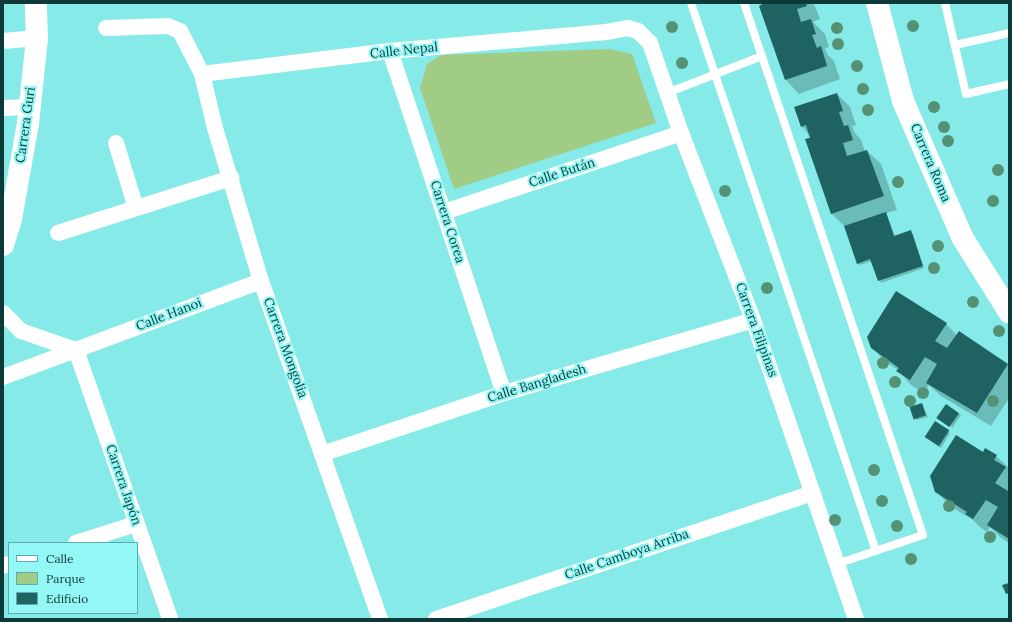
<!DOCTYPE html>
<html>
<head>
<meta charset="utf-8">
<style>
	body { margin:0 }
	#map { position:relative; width:1012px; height:622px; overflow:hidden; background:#86eae8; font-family:Lora,serif }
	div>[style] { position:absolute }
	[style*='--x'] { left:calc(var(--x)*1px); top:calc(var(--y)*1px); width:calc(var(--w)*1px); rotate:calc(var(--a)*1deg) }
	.green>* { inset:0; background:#a0cc86 }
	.shadow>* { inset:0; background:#0003; transform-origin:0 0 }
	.building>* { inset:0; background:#1e6262; transform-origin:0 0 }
	.lane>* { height:8px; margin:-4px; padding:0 4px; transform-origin:4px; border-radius:4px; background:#fff }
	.street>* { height:16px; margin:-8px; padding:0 8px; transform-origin:8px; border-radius:8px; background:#fff }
	.secondary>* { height:22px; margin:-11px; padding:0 11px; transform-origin:11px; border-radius:11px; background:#fff }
	.trees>* { width:12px; height:12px; margin:-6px; border-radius:50%; background:#559275 }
	span { translate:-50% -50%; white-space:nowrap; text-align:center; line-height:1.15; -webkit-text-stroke:4px #93f7f5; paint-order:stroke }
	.street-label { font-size:13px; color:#0d3a39 }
	.frame { position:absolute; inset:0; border:4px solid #0d3a39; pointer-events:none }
	.legend { position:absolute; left:8px; top:542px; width:130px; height:72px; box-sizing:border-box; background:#93f7f5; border:1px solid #5dabaa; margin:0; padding:5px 7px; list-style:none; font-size:12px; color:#0d3a39 }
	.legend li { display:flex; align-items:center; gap:8px; height:20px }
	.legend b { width:20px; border:1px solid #5dabaa }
</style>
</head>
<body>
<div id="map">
	<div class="green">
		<i style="clip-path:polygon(610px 49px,632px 54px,656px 123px,454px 189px,420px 88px,427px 64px,441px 55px)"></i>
	</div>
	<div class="shadow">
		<i style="clip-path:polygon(765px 3px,812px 3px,815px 6px,820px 19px,813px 22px,825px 34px,829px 47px,825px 48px,827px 54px,834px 61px,840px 79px,799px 94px,786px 80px,760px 6px)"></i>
		<i style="clip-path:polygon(837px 94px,850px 107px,856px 125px,852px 126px,855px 133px,861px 140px,865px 151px,867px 151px,881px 164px,897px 210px,886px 213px,895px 236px,910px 232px,913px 234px,924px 268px,881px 283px,872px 261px,860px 265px,857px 263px,845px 227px,832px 214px,811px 138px,802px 126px)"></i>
		<i style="clip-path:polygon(946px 324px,957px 335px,959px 332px,1009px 366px,1009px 398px,991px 426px,941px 396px,929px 385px,924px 393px,911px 385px,898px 370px,886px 362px,872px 348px)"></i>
		<i style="clip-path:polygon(922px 404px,928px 417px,917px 420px,915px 418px)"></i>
		<i style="left:946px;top:405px;width:18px;height:15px;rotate:34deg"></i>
		<i style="clip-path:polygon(948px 431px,950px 433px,941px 448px,926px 437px)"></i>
		<i style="clip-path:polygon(983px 454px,996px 456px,1009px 468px,1009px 543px,1001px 538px,990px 527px,987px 532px,980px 527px,973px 520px,950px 506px,936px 491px)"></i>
	</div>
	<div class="building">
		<i style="clip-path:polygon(764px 3px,806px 3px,807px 6px,797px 9px,801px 22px,811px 19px,816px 34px,812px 35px,817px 48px,821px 46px,827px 66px,785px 80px,759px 6px)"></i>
		<i style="clip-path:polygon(837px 93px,843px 111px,839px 112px,844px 126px,848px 125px,853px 140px,843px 143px,847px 156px,867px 150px,884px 196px,831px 214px,805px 139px,810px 138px,806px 125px,801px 127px,794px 107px)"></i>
		<i style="clip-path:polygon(886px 212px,894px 236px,911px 230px,923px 266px,878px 281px,870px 259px,857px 264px,844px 226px)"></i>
		<i style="clip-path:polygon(896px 291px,947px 323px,935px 341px,947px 348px,959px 331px,1008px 364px,977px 413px,926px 383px,937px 364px,925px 357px,910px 380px,896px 371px,899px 368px,871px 348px,867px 337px)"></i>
		<i style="left:922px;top:403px;width:13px;height:13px;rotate:72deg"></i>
		<i style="left:946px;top:404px;width:16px;height:17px;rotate:35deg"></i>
		<i style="left:935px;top:421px;width:17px;height:19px;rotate:33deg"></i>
		<i style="clip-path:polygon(956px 435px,983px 452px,985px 448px,997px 455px,994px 460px,1006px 467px,995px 483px,1008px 491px,1009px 489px,1009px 539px,987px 525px,998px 507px,986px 500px,973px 519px,965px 514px,967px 512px,935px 492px,930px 476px)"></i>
		<i style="clip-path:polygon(1009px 583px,1009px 593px,1006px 594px,1002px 585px)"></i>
	</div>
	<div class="lane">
		<i style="--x:691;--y:3;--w:578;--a:71.35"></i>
		<i style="--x:744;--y:3;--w:561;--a:71.4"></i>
		<i style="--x:923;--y:535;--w:91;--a:161.4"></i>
		<i style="--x:945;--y:3;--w:93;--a:77"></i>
		<i style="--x:966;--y:94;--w:44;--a:-13.1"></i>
		<i style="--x:955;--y:45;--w:55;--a:-12.5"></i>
		<i style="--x:667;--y:93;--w:102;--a:-21.3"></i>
	</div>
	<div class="street">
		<i style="--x:106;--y:28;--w:62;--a:-1.8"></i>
		<i style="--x:168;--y:26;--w:13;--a:23"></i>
		<i style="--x:180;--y:31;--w:48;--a:62.9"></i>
		<i style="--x:202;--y:74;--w:56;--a:76.5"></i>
		<i style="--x:215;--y:128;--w:160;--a:73.3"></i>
		<i style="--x:261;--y:281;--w:358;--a:70.6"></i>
		<i style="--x:3;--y:41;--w:34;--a:-5"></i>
		<i style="--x:390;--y:51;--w:360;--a:71.6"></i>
		<i style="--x:202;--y:74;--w:189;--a:-7"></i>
		<i style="--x:390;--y:51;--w:217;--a:-5"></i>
		<i style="--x:606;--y:32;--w:22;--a:-10"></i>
		<i style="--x:628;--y:28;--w:10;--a:17"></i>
		<i style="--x:638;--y:31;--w:17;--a:45"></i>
		<i style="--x:650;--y:43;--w:95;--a:71"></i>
		<i style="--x:681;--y:133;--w:200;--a:68.9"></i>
		<i style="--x:753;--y:320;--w:316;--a:71"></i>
		<i style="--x:3;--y:108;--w:27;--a:-2"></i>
		<i style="--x:116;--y:143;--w:68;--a:72.9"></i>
		<i style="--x:444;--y:212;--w:250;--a:-18.4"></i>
		<i style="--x:58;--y:233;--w:182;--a:-17.6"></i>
		<i style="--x:3;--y:313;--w:25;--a:45"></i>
		<i style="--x:21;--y:331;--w:58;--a:19.1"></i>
		<i style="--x:76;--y:350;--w:285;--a:70.7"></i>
		<i style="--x:3;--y:377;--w:275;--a:-20.4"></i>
		<i style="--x:322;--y:454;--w:192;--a:-18.5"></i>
		<i style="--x:504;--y:393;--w:259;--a:-16.3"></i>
		<i style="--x:76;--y:543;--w:63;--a:-17.6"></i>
		<i style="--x:3;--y:566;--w:6;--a:-18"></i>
		<i style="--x:436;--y:619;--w:397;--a:-18.5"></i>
	</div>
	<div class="secondary">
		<i style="--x:877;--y:3;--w:101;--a:75.1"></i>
		<i style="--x:903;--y:101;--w:148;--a:66.5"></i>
		<i style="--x:962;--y:237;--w:89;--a:57.9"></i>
		<i style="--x:3;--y:245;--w:27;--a:-73"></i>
		<i style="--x:11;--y:219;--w:97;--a:-79.9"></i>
		<i style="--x:28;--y:124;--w:86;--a:-84"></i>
		<i style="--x:37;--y:38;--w:35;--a:-92"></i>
	</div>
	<div class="trees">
		<i style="left:913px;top:26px"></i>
		<i style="left:672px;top:27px"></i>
		<i style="left:837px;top:28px"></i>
		<i style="left:838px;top:44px"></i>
		<i style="left:682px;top:63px"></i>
		<i style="left:857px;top:66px"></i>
		<i style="left:863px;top:89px"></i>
		<i style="left:934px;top:107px"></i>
		<i style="left:868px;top:110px"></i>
		<i style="left:944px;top:127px"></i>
		<i style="left:948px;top:141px"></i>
		<i style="left:998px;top:170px"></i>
		<i style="left:898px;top:182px"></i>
		<i style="left:725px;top:191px"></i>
		<i style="left:993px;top:201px"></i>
		<i style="left:938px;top:246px"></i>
		<i style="left:934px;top:268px"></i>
		<i style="left:767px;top:288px"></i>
		<i style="left:973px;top:302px"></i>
		<i style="left:999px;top:331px"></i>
		<i style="left:883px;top:363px"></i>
		<i style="left:895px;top:382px"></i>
		<i style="left:923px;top:393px"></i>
		<i style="left:910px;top:401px"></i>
		<i style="left:993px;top:401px"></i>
		<i style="left:874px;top:470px"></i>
		<i style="left:882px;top:501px"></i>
		<i style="left:949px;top:506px"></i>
		<i style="left:835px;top:520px"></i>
		<i style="left:897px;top:526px"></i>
		<i style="left:990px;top:537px"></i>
		<i style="left:911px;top:559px"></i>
	</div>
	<div class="street-label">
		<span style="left:404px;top:51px;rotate:-6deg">Calle Nepal</span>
		<span style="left:26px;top:125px;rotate:-82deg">Carrera Guri</span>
		<span style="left:930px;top:163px;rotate:67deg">Carrera Roma</span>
		<span style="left:562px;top:173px;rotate:-18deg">Calle Bután</span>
		<span style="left:447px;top:222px;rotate:72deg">Carrera Corea</span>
		<span style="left:169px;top:315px;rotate:-21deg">Calle Hanoi</span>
		<span style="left:756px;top:330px;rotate:70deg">Carrera Filipinas</span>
		<span style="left:285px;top:348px;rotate:70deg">Carrera Mongolia</span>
		<span style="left:537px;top:384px;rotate:-17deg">Calle Bangladesh</span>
		<span style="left:123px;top:485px;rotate:71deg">Carrera Japón</span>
		<span style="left:627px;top:555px;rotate:-19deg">Calle Camboya Arriba</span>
	</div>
	<div class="frame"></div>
	<ul class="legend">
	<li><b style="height:5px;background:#fff"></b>Calle</li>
	<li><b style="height:11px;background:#a0cc86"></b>Parque</li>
	<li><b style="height:11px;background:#1e6262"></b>Edificio</li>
	</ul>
</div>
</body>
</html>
